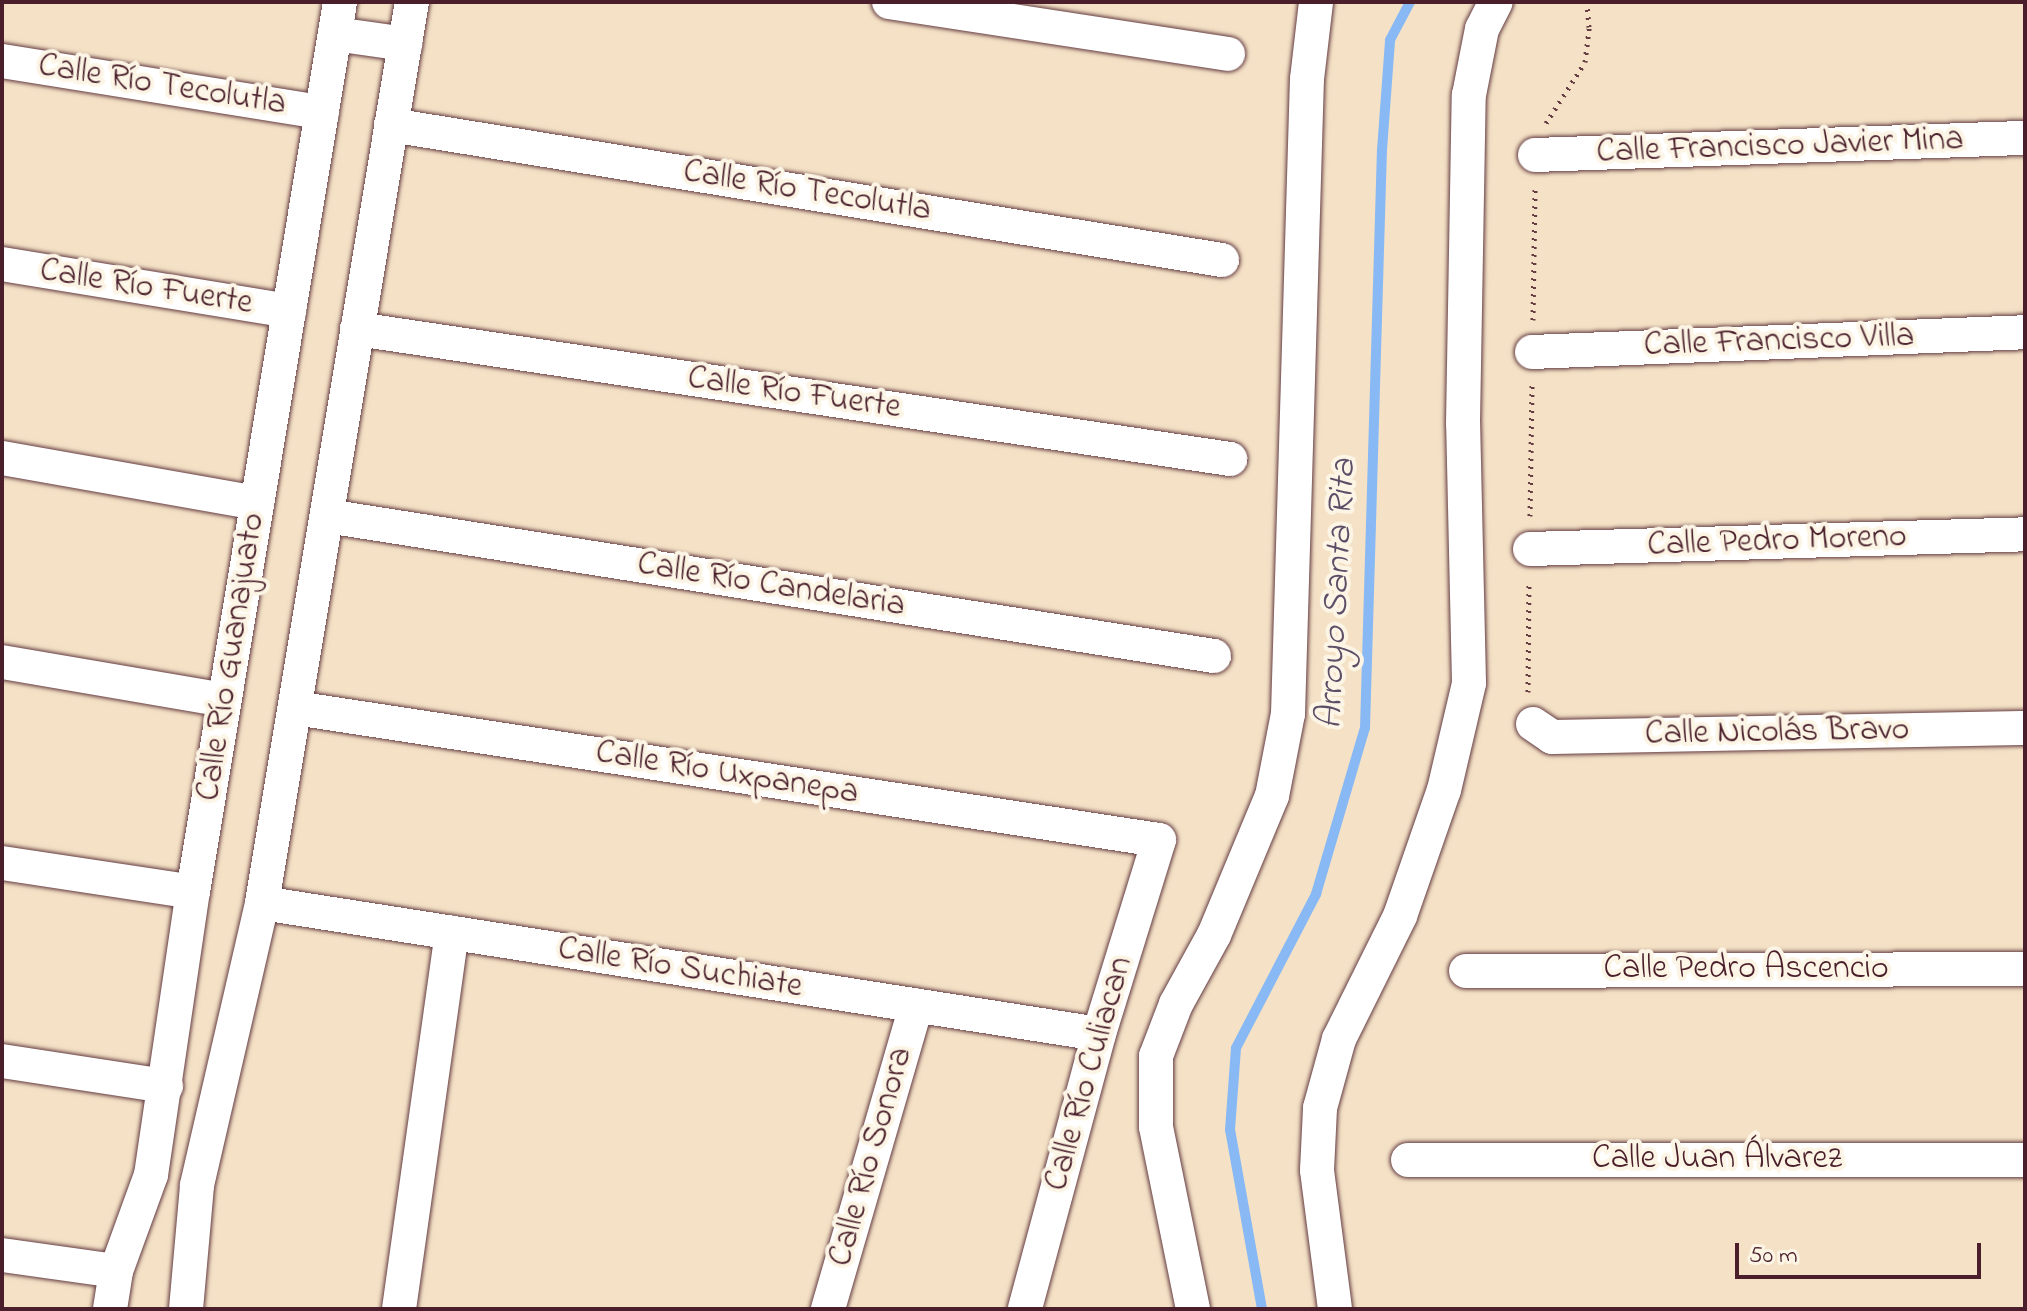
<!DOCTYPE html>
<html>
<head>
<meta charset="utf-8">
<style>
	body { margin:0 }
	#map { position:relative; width:2027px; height:1311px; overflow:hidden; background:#f5e2c6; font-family:"Indie Flower",sans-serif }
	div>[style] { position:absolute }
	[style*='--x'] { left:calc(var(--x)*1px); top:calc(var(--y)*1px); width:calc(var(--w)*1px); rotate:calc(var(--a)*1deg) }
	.stream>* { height:10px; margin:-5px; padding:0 5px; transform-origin:5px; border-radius:5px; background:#88b9f4 }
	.path>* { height:5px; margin-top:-2.5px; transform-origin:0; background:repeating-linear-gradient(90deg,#643c42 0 2px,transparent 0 8px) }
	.roads { filter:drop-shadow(0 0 2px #643c42) drop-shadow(0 0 2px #643c42) }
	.minor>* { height:34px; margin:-17px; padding:0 17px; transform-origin:17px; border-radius:17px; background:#fff }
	span { translate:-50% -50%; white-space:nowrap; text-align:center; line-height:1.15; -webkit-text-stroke:8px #fcf5e5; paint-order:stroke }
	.street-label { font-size:34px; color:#4a1f2b }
	.water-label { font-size:36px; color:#5d4d67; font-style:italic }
	.frame { position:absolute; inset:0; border:4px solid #4a1f2b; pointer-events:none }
	.scale { position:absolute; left:1735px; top:1243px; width:246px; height:36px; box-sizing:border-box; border:4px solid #4a1f2b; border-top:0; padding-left:10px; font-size:24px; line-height:28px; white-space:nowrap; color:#4a1f2b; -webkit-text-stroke:6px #fcf5e5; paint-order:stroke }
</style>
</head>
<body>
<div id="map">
	<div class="stream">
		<i style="--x:1262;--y:1309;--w:182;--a:-100.1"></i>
		<i style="--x:1230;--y:1130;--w:82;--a:-85.8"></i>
		<i style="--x:1236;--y:1048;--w:174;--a:-62.5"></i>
		<i style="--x:1316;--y:894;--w:173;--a:-73.6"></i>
		<i style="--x:1365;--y:728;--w:578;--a:-88.32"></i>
		<i style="--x:1382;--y:150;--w:110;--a:-85.8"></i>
		<i style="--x:1390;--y:40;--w:43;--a:-62.2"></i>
	</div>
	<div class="path">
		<i style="--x:1546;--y:123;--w:72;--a:-57.4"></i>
		<i style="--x:1585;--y:62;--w:35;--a:-83"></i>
		<i style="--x:1589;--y:27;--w:25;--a:-95"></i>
		<i style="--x:1533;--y:320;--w:134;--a:-89.1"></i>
		<i style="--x:1530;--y:516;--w:134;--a:-89.1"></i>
		<i style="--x:1528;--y:692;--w:110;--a:-89.5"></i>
	</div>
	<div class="roads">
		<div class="minor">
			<i style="--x:889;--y:2;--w:343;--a:8.7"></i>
			<i style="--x:335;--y:34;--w:71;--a:8.1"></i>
			<i style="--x:2;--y:61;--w:324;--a:9.1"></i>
			<i style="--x:391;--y:125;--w:842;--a:9.23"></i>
			<i style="--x:1535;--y:155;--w:490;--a:-2"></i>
			<i style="--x:2;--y:264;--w:291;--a:9.3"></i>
			<i style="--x:357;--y:329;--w:883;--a:8.47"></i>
			<i style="--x:1532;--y:352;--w:493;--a:-2.3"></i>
			<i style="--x:2;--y:458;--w:259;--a:10"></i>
			<i style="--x:327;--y:516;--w:898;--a:8.97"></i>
			<i style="--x:1530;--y:549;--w:495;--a:-1.7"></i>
			<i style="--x:2;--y:662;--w:225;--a:9.7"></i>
			<i style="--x:295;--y:708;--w:874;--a:8.69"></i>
			<i style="--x:1159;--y:840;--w:203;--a:107.2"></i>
			<i style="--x:1099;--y:1034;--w:285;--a:105.1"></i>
			<i style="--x:1533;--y:724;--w:23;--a:34"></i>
			<i style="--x:1552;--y:737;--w:473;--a:-1.1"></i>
			<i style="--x:2;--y:863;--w:193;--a:8.6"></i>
			<i style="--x:262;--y:903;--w:847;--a:8.9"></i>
			<i style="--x:1466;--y:971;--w:559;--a:-0.2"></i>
			<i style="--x:2;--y:1061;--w:166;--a:8.7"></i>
			<i style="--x:1408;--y:1160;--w:617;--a:0"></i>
			<i style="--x:2;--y:1255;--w:115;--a:8"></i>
			<i style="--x:110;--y:1309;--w:38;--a:-81"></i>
			<i style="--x:116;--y:1271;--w:102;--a:-70"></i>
			<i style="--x:151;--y:1175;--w:286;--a:-81.6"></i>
			<i style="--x:193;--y:892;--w:902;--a:-80.62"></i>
			<i style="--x:186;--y:1309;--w:124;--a:-84.9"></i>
			<i style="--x:197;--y:1185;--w:289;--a:-77"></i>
			<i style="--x:262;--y:903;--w:913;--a:-80.55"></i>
			<i style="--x:399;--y:1309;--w:380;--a:-82"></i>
			<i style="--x:828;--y:1309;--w:316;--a:-73.8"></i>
			<i style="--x:1193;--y:1309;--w:186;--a:-101.5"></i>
			<i style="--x:1156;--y:1127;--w:71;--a:-90"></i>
			<i style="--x:1156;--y:1056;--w:56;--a:-69"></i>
			<i style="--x:1176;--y:1004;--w:79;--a:-61.2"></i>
			<i style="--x:1214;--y:935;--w:151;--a:-67.4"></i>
			<i style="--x:1272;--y:796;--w:84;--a:-79"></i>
			<i style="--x:1288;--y:714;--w:635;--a:-88.29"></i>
			<i style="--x:1307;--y:79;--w:78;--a:-83.3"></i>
			<i style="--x:1335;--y:1309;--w:140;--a:-97.4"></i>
			<i style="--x:1317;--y:1170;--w:62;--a:-87.2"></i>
			<i style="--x:1320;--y:1108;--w:72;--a:-74.6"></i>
			<i style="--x:1339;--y:1039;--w:137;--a:-63.6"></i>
			<i style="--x:1400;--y:916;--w:133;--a:-70.8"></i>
			<i style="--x:1444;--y:790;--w:110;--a:-76.8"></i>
			<i style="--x:1469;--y:683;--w:260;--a:-91.3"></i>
			<i style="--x:1463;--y:423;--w:328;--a:-89"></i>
			<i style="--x:1469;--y:95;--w:67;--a:-78.9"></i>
			<i style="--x:1482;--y:29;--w:30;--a:-63"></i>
		</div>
	</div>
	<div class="street-label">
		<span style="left:162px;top:86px;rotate:9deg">Calle Río Tecolutla</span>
		<span style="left:1780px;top:147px;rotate:-2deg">Calle Francisco Javier Mina</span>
		<span style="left:807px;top:192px;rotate:9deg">Calle Río Tecolutla</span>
		<span style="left:146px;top:288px;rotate:9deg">Calle Río Fuerte</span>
		<span style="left:1779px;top:342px;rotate:-2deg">Calle Francisco Villa</span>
		<span style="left:794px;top:394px;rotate:8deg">Calle Río Fuerte</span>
		<span style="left:1777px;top:542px;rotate:-2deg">Calle Pedro Moreno</span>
		<span style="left:771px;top:586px;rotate:9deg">Calle Río Candelaria</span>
		<span style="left:232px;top:657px;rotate:-81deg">Calle Río Guanajuato</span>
		<span style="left:1777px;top:733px;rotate:-1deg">Calle Nicolás Bravo</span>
		<span style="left:727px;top:774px;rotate:9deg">Calle Río Uxpanepa</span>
		<span style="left:680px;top:969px;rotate:9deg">Calle Río Suchiate</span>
		<span style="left:1746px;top:970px">Calle Pedro Ascencio</span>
		<span style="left:1090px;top:1074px;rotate:-74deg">Calle Río Culiacan</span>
		<span style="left:872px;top:1157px;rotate:-74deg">Calle Río Sonora</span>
		<span style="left:1717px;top:1160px">Calle Juan Álvarez</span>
	</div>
	<div class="water-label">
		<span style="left:1338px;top:594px;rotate:-87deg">Arroyo Santa Rita</span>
	</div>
	<div class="frame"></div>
	<div class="scale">50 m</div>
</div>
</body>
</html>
